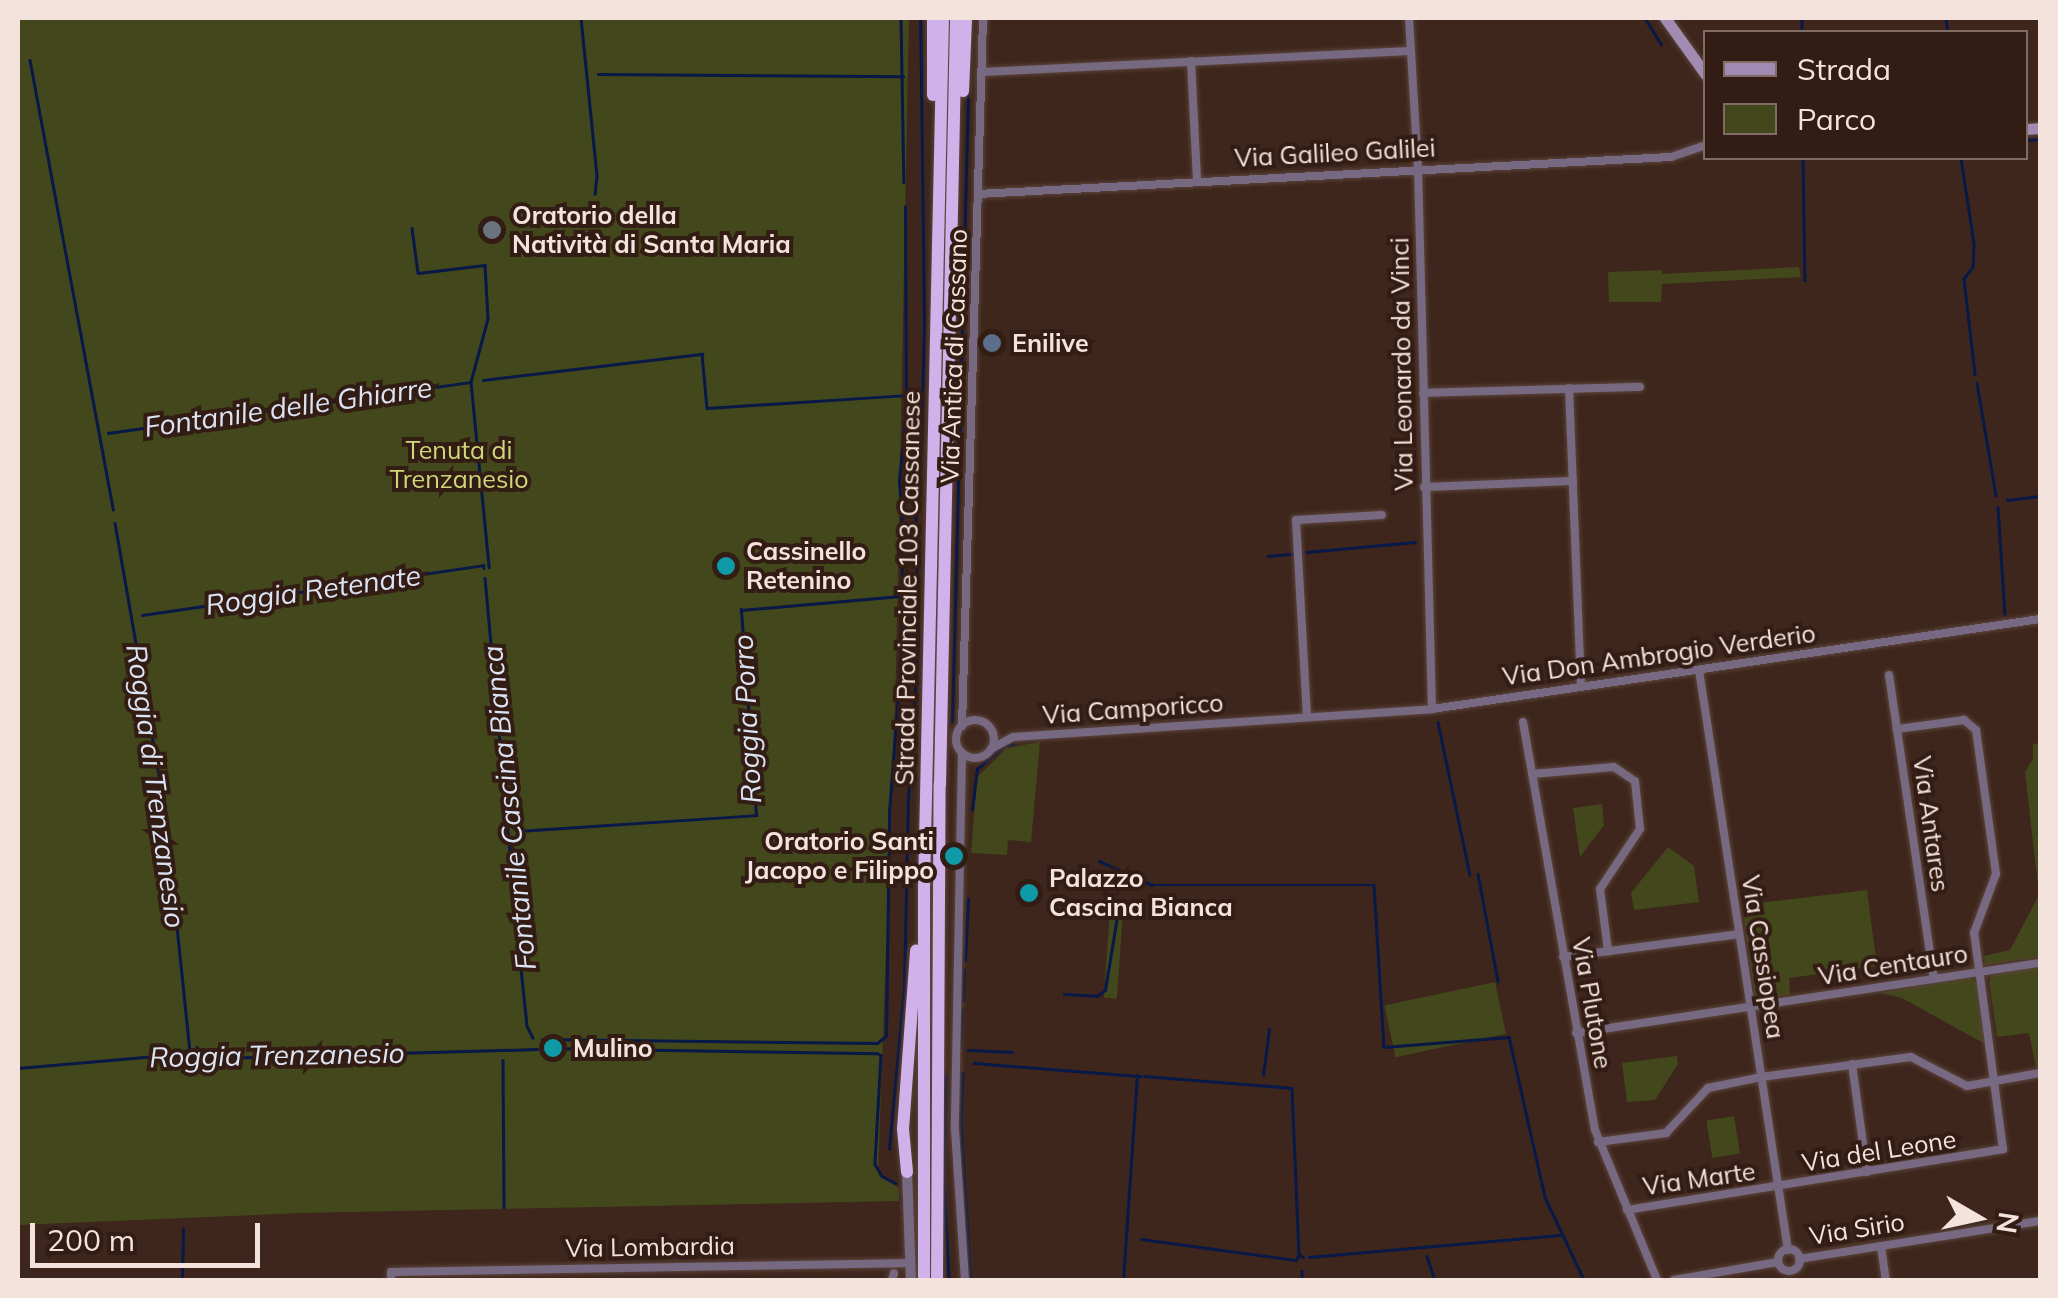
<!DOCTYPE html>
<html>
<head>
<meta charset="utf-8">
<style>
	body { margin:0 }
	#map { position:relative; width:2058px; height:1298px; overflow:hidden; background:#3e261c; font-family:Mulish,sans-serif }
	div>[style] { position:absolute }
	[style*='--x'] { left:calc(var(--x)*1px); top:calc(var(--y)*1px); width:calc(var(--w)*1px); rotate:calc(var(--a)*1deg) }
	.green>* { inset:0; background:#43471c; transform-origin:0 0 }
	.stream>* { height:2.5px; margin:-1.25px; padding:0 1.25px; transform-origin:1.25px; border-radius:1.25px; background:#081847 }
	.roads { filter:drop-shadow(0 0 2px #5b443b) drop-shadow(0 0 2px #5b443b) }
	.minor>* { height:8px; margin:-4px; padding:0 4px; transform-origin:4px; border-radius:4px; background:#776982 }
	.minor>.ring { margin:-4px; padding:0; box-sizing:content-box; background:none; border:8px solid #776982; border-radius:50% }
	.tertiary>* { height:10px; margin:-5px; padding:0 5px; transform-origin:5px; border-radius:5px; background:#776982 }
	.secondary>* { height:11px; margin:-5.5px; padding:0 5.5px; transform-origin:5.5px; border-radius:5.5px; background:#a18bb2 }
	.trunk>* { height:12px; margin:-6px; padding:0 6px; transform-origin:6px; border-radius:6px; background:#d0b1e9 }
	.dots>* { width:28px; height:28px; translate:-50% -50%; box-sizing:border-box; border:5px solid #331c13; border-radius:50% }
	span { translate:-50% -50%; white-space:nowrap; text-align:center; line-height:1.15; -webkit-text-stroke:8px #331c13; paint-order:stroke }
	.street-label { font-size:25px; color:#f4e3dd }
	.poi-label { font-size:25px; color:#f4e3dd; font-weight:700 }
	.left { translate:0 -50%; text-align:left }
	.right { translate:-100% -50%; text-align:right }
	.park-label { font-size:25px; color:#ced878 }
	.water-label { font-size:28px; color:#dce4f4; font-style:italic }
	.frame { position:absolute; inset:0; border:20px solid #f4e3dd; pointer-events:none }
	.legend { position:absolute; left:1703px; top:30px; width:325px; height:130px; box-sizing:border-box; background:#331c13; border:2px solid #806c64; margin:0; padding:12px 18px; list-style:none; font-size:30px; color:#f4e3dd }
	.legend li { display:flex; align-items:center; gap:20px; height:50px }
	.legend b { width:50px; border:2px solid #806c64 }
	.north { position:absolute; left:1928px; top:1168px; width:100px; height:100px; -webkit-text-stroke:8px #331c13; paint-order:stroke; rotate:99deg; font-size:28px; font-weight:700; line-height:40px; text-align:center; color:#f4e3dd }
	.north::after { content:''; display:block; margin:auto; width:35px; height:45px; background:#f4e3dd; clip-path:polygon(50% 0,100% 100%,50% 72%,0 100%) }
	.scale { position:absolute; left:30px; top:1223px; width:230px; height:45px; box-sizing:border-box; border:5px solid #f4e3dd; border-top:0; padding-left:12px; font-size:30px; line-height:35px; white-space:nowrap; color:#f4e3dd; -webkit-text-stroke:8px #331c13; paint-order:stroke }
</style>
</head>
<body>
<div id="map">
	<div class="green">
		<i style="clip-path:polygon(18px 18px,909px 18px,896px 671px,878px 1174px,899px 1188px,899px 1201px,301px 1213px,18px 1225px)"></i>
		<i style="clip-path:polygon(1799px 267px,1801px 277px,1662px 284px,1661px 302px,1609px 302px,1608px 272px,1662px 270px,1662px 274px)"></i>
		<i style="clip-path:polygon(1040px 742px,1031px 842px,1008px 840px,1007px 855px,971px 853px,977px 777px,1007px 748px)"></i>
		<i style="clip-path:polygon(2040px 743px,2040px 957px,1985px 965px,1984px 956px,2010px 950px,2039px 895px,2025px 772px,2033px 759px,2033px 744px)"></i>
		<i style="clip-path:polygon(1602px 804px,1604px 825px,1580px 857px,1573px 808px)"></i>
		<i style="clip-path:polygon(1668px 847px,1694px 866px,1699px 902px,1634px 910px,1631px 893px)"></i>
		<i style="clip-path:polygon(1867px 890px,1877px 966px,1789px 978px,1790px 995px,1755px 999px,1742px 905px)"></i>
		<i style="left:1110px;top:910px;width:13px;height:88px;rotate:4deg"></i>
		<i style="clip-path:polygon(2040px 967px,2040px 1068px,2036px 1068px,2029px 1033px,1997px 1037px,1989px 981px,1991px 975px)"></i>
		<i style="clip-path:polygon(1969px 977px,1978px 984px,1985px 1044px,1902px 998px,1880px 993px)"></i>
		<i style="left:1495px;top:982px;width:53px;height:113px;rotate:78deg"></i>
		<i style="clip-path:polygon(1677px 1056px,1678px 1064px,1655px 1100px,1627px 1102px,1622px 1063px)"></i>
		<i style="left:1734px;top:1116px;width:38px;height:28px;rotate:81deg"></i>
	</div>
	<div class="stream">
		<i style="--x:581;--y:18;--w:159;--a:84.2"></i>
		<i style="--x:597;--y:176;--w:18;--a:96"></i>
		<i style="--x:901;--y:18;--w:164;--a:89"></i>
		<i style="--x:1645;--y:18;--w:31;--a:58"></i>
		<i style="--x:1802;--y:18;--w:14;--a:90"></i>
		<i style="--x:1946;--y:18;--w:14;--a:82"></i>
		<i style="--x:30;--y:60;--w:457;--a:79.5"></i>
		<i style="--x:598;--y:74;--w:305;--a:0.4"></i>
		<i style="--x:2026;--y:140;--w:14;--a:-4"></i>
		<i style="--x:1803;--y:158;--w:122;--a:89.1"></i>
		<i style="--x:1961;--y:158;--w:87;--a:81.4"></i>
		<i style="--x:1974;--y:244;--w:23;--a:92"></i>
		<i style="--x:1973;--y:267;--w:15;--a:127"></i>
		<i style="--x:1964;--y:279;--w:96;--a:83.4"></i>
		<i style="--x:412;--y:228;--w:45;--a:82.4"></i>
		<i style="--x:418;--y:273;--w:67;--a:-6.8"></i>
		<i style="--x:485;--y:265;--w:54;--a:86.8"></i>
		<i style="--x:488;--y:319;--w:65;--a:105.1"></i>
		<i style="--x:471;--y:382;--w:186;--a:84.4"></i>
		<i style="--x:483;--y:380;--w:221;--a:-6.8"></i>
		<i style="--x:702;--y:354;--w:54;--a:84.7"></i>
		<i style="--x:707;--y:408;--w:199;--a:-3.7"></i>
		<i style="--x:1977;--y:383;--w:114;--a:80.4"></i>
		<i style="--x:108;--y:433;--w:365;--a:-8"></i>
		<i style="--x:2007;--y:500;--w:33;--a:-7"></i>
		<i style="--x:1998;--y:507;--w:107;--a:86.3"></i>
		<i style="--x:115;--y:523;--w:291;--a:80.1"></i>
		<i style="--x:165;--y:810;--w:241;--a:84.1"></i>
		<i style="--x:190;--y:1050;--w:13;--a:162"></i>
		<i style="--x:902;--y:526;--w:45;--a:-93.8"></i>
		<i style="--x:899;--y:481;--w:72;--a:-84.4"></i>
		<i style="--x:906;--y:409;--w:202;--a:-90.3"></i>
		<i style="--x:1306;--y:552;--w:109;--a:-5.2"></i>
		<i style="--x:1268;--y:556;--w:25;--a:-5"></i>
		<i style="--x:485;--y:578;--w:383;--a:84.8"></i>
		<i style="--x:520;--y:959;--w:67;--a:84"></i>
		<i style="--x:527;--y:1026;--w:13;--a:63"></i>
		<i style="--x:142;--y:615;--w:345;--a:-8.3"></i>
		<i style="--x:483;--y:565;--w:3;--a:72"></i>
		<i style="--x:952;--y:722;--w:628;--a:-88.54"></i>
		<i style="--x:1438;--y:722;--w:156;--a:78.2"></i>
		<i style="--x:972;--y:810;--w:41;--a:-83"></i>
		<i style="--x:977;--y:769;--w:35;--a:-41"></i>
		<i style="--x:1003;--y:746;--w:10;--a:-11"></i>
		<i style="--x:518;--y:831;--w:239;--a:-3.8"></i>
		<i style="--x:756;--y:815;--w:206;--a:-94.2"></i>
		<i style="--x:741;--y:610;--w:160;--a:-5"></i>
		<i style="--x:1099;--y:861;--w:58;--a:24.4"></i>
		<i style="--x:1152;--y:885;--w:222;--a:0"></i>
		<i style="--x:1374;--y:885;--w:162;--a:86.5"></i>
		<i style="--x:1384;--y:1047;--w:125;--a:-4.6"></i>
		<i style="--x:1509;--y:1037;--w:164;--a:77.3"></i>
		<i style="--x:1545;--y:1197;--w:92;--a:64.8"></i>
		<i style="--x:1478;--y:874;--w:109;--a:79.4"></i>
		<i style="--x:965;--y:961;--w:62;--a:-87.2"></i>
		<i style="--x:1064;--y:994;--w:33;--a:3"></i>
		<i style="--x:1097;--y:996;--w:10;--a:-37"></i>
		<i style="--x:1105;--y:990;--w:74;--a:-80.7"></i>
		<i style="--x:963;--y:1001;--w:31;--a:-88"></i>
		<i style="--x:542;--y:1039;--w:335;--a:0.7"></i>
		<i style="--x:877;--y:1043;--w:11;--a:-38"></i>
		<i style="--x:886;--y:1036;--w:224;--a:-89.2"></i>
		<i style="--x:889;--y:812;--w:157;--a:-85.6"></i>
		<i style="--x:901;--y:655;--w:116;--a:-89.5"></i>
		<i style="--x:197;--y:1047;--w:4;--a:63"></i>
		<i style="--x:540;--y:1048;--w:337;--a:0.9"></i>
		<i style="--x:877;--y:1053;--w:4;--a:27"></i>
		<i style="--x:881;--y:1055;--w:109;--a:93.2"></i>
		<i style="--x:875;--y:1164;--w:14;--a:60"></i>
		<i style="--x:882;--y:1176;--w:15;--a:28"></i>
		<i style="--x:960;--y:1049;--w:39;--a:-87"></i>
		<i style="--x:968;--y:1050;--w:44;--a:2.6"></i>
		<i style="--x:503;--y:1060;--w:147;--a:89.6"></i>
		<i style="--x:974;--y:1063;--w:167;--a:4.5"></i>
		<i style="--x:18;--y:1068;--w:161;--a:-5"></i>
		<i style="--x:178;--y:1054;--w:6;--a:51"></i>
		<i style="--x:182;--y:1059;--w:355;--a:-1.6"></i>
		<i style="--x:963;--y:1073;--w:49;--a:92.3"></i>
		<i style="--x:961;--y:1122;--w:158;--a:86.4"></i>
		<i style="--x:946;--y:1075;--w:102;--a:91.1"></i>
		<i style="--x:944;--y:1177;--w:103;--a:87.2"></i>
		<i style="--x:1263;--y:1075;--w:46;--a:-82.6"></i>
		<i style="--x:1144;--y:1076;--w:148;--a:4.6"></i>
		<i style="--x:1292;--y:1088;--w:166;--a:87.6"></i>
		<i style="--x:1299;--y:1254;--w:5;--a:37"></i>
		<i style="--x:889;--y:1149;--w:163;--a:-84.7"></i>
		<i style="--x:904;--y:987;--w:187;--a:-88.8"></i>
		<i style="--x:908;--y:800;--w:158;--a:-86.4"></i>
		<i style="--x:918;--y:642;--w:154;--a:-91.1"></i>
		<i style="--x:915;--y:488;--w:40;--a:-81.5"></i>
		<i style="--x:921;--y:448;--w:122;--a:-88.6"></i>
		<i style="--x:924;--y:326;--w:308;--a:-90.7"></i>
		<i style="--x:1141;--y:1239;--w:156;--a:7.7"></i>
		<i style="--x:1296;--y:1260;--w:4;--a:-63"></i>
		<i style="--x:1427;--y:1256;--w:25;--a:72"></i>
		<i style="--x:1309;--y:1257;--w:251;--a:-5"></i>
		<i style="--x:1302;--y:1271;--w:9;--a:90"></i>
		<i style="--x:182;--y:1280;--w:51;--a:-88.9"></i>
		<i style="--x:1123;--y:1280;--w:205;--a:-86.1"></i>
	</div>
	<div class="roads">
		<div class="minor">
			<i style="--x:1409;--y:18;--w:150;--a:86.6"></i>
			<i style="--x:1418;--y:168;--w:541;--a:88.52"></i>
			<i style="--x:1191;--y:61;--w:120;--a:87.1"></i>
			<i style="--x:982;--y:72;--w:429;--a:-2.8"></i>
			<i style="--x:978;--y:194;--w:694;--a:-3.06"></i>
			<i style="--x:1671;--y:157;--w:37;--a:-19"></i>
			<i style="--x:1569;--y:388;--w:299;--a:87.7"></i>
			<i style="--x:1423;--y:393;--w:217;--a:-1.6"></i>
			<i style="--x:1424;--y:487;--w:149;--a:-2.3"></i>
			<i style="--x:1699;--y:670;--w:587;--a:81.28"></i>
			<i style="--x:1889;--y:675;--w:307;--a:81.6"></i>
			<i style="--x:1307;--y:717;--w:197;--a:-93.2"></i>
			<i style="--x:1296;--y:520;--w:86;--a:-3.3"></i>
			<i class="ring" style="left:956px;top:720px;width:30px;height:30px"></i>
			<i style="--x:1523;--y:722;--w:414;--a:80"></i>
			<i style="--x:1595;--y:1130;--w:162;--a:67.5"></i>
			<i style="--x:962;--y:726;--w:708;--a:-88.3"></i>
			<i style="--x:991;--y:749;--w:25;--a:-29"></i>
			<i style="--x:1013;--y:737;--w:420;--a:-3.8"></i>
			<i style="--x:1432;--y:709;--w:615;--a:-8.42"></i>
			<i style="--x:962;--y:753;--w:377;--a:91.1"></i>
			<i style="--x:955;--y:1130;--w:150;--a:86.2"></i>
			<i style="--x:1532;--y:774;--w:82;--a:-4.9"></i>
			<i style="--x:1614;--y:767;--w:25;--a:34"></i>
			<i style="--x:1635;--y:781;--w:48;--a:84.1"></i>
			<i style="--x:1640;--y:829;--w:72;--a:123.7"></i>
			<i style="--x:1600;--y:889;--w:63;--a:82.6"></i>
			<i style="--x:1563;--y:957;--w:177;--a:-7.4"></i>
			<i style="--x:1576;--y:1033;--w:469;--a:-8.6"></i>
			<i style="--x:1852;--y:1064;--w:109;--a:82.1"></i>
			<i style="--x:1598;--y:1142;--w:69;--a:-7.5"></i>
			<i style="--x:1666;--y:1133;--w:62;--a:-47"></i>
			<i style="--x:1708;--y:1088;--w:54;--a:-11.7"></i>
			<i style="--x:1761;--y:1077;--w:151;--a:-7.6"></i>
			<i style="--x:1911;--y:1057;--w:63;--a:27.4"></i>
			<i style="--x:1967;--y:1086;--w:74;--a:-10.1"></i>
			<i style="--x:1627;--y:1210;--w:381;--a:-9.2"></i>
			<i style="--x:2003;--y:1149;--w:218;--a:-97.6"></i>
			<i style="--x:1974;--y:933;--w:63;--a:-69.6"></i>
			<i style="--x:1996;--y:874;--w:145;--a:-97.9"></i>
			<i style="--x:1976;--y:730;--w:16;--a:-140"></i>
			<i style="--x:1964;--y:720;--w:68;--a:172.3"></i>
			<i style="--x:1881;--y:1246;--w:34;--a:82"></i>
			<i class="ring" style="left:1778px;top:1249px;width:14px;height:14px"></i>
			<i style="--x:1799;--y:1259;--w:244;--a:-9"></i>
			<i style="--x:391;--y:1280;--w:8;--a:-90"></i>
			<i style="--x:391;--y:1272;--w:519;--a:-0.99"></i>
			<i style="--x:892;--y:1280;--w:7;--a:-74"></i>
			<i style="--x:1674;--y:1280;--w:106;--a:-9.8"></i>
		</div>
		<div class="tertiary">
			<i style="--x:907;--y:1172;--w:108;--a:87.9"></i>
		</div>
		<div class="secondary">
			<i style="--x:1665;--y:18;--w:70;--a:54.3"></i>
			<i style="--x:2026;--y:129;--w:14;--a:-4"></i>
		</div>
		<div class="trunk">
			<i style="--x:933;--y:18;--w:77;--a:90"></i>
			<i style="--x:963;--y:91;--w:73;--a:-87.6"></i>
			<i style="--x:907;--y:1172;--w:43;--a:-95.3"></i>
			<i style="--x:903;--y:1129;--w:179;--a:-85.8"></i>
			<i style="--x:924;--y:1280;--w:392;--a:-90"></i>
			<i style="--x:924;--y:888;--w:870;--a:-88.75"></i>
			<i style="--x:937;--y:1280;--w:496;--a:-89.7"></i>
			<i style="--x:940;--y:784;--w:766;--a:-88.8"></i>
		</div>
	</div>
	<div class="dots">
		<i style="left:492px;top:230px;background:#6b7280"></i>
		<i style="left:992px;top:343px;background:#5c6f8a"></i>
		<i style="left:726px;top:566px;background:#0f9aa8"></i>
		<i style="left:954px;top:856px;background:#0f9aa8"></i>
		<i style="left:1029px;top:893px;background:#0f9aa8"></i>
		<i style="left:553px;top:1048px;background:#0f9aa8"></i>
	</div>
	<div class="street-label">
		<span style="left:1335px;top:153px;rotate:-3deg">Via Galileo Galilei</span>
		<span style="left:954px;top:356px;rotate:-88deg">Via Antica di Cassano</span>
		<span style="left:1402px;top:364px;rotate:-91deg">Via Leonardo da Vinci</span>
		<span style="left:908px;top:588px;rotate:-89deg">Strada Provinciale 103 Cassanese</span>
		<span style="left:1659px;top:655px;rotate:-8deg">Via Don Ambrogio Verderio</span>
		<span style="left:1133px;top:709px;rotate:-4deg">Via Camporicco</span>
		<span style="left:1931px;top:824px;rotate:82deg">Via Antares</span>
		<span style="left:1763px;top:957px;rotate:81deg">Via Cassiopea</span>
		<span style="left:1893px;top:965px;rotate:-9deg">Via Centauro</span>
		<span style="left:1592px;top:1003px;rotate:80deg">Via Plutone</span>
		<span style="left:1879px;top:1151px;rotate:-9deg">Via del Leone</span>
		<span style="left:1699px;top:1179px;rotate:-8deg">Via Marte</span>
		<span style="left:1857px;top:1229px;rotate:-9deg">Via Sirio</span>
		<span style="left:650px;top:1247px;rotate:-1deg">Via Lombardia</span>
	</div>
	<div class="poi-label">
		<span class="left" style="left:512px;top:230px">Oratorio della<br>Natività di Santa Maria</span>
		<span class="left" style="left:1012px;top:343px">Enilive</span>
		<span class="left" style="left:746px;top:566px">Cassinello<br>Retenino</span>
		<span class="right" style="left:934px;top:856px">Oratorio Santi<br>Jacopo e Filippo</span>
		<span class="left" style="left:1049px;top:893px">Palazzo<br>Cascina Bianca</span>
		<span class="left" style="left:573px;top:1048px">Mulino</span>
	</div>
	<div class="park-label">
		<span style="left:459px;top:465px">Tenuta di<br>Trenzanesio</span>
	</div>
	<div class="water-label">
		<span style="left:288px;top:407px;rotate:-8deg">Fontanile delle Ghiarre</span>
		<span style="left:313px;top:590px;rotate:-8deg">Roggia Retenate</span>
		<span style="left:747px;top:719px;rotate:-93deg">Roggia Porro</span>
		<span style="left:156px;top:786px;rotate:82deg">Roggia di Trenzanesio</span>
		<span style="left:509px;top:808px;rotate:-96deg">Fontanile Cascina Bianca</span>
		<span style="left:277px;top:1055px;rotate:-1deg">Roggia Trenzanesio</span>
	</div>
	<div class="frame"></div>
	<ul class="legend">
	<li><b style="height:12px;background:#a18bb2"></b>Strada</li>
	<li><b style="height:28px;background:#43471c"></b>Parco</li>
	</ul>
	<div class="north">N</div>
	<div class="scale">200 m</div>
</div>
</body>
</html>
